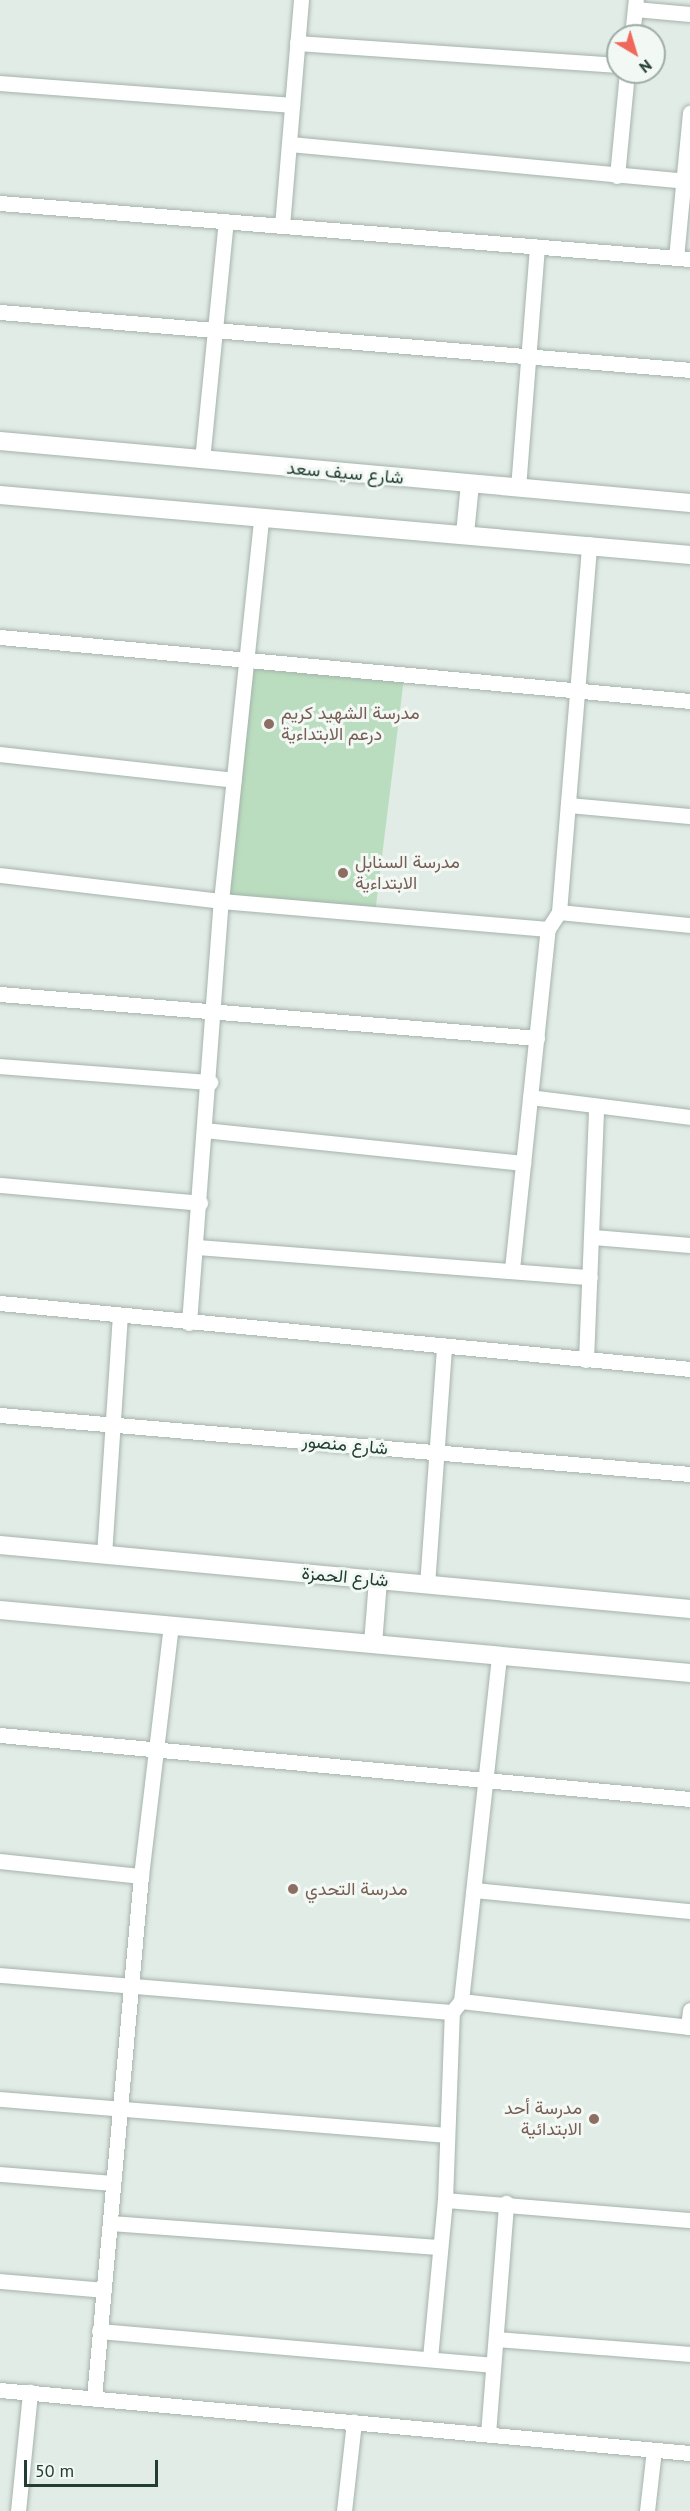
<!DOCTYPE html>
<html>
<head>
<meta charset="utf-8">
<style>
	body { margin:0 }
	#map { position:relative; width:690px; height:2511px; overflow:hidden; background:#e2ece6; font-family:"PT Sans",Vazirmatn,sans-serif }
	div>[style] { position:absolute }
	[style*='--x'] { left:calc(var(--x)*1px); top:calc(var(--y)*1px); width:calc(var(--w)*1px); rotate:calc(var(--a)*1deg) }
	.green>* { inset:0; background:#bbddbf; transform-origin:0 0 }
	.roads { filter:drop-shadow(0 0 2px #a5b4ac) drop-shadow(0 0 2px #a5b4ac) }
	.street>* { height:15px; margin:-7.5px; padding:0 7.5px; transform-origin:7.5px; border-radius:7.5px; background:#fff }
	.secondary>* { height:18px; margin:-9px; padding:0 9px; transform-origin:9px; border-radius:9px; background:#fff }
	.dots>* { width:16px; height:16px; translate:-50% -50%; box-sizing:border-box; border:3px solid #f2f8f4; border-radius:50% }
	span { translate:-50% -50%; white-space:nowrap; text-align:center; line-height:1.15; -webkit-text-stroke:6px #f2f8f4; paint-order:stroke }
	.street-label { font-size:18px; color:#223d31 }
	.education-label { font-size:18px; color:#785e54 }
	.left { translate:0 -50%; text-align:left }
	.right { translate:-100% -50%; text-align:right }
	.north { position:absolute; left:606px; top:24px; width:60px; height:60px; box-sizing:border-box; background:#f2f8f4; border:2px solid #9fada6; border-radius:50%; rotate:142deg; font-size:16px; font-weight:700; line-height:24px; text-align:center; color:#223d31 }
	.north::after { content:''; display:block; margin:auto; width:21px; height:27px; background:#f0685c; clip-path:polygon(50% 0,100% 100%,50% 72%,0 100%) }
	.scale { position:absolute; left:24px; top:2460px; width:134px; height:27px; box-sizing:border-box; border:3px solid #223d31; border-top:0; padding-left:8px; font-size:18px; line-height:21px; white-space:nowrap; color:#223d31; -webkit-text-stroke:4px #f2f8f4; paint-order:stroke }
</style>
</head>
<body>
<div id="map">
	<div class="green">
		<i style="left:248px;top:660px;width:157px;height:243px;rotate:7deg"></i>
	</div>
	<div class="roads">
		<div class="street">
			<i style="--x:635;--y:9;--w:55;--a:5.2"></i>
			<i style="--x:632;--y:36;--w:36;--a:-84"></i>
			<i style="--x:297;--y:43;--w:322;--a:3.9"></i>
			<i style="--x:0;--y:83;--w:293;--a:4.3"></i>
			<i style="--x:289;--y:144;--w:398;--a:5.3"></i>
			<i style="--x:617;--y:176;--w:104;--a:-84.5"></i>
			<i style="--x:0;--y:203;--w:692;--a:4.64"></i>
			<i style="--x:282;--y:226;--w:227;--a:-85.2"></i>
			<i style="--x:676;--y:258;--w:146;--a:-84.5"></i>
			<i style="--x:0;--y:312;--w:692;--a:4.8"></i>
			<i style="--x:202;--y:460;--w:240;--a:-84.3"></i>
			<i style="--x:518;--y:488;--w:242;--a:-85.5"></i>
			<i style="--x:0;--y:637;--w:693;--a:5.3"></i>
			<i style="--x:0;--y:754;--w:235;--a:6.3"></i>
			<i style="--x:568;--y:805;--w:122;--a:5.2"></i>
			<i style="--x:0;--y:875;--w:223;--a:6.7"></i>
			<i style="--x:221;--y:901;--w:328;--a:4.9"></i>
			<i style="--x:559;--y:912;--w:132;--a:5.7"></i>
			<i style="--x:0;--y:994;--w:539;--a:4.68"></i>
			<i style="--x:0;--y:1066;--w:211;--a:4.4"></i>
			<i style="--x:530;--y:1097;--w:161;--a:7.1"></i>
			<i style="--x:204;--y:1130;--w:321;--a:5.9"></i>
			<i style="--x:0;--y:1185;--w:201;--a:5.1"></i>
			<i style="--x:593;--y:1237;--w:97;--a:4.7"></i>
			<i style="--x:197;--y:1247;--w:394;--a:4.4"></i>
			<i style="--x:512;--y:1269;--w:342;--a:-84"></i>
			<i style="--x:548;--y:929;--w:20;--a:-57"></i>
			<i style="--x:559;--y:912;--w:369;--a:-85.3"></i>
			<i style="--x:0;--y:1303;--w:693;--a:5.46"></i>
			<i style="--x:189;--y:1323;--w:423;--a:-85.7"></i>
			<i style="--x:221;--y:901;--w:385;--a:-84"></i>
			<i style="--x:586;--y:1360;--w:252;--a:-87.7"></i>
			<i style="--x:0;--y:1415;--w:693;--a:4.89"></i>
			<i style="--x:104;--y:1555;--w:239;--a:-86.2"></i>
			<i style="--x:427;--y:1585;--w:239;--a:-85.9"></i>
			<i style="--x:0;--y:1735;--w:693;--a:5.3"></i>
			<i style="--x:0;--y:1861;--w:142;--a:6.1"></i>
			<i style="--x:474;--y:1890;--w:217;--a:5.6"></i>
			<i style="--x:0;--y:1975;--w:454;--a:4.7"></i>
			<i style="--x:461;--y:2001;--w:230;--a:6.5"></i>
			<i style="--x:688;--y:2027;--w:17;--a:-83"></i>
			<i style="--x:0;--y:2099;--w:448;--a:4.6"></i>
			<i style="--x:0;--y:2174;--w:112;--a:4.6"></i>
			<i style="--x:445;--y:2200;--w:246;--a:4.7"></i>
			<i style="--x:111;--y:2223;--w:327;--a:4.2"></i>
			<i style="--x:0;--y:2281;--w:104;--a:4.9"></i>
			<i style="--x:99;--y:2331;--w:394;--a:4.9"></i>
			<i style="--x:496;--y:2339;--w:195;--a:4.4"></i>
			<i style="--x:430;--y:2358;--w:159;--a:-84.6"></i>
			<i style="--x:445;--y:2200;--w:188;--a:-87.9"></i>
			<i style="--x:452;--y:2012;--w:14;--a:-51"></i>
			<i style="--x:461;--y:2001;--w:347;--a:-83.7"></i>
			<i style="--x:0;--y:2390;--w:693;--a:5.22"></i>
			<i style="--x:94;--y:2398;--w:524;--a:-84.86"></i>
			<i style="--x:141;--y:1876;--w:252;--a:-83.2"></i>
			<i style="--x:488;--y:2434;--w:232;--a:-85.5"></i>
			<i style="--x:18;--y:2511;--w:120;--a:-84.2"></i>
			<i style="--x:344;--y:2511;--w:90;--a:-83.6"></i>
			<i style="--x:647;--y:2511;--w:61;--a:-83.5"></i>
		</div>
		<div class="secondary">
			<i style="--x:0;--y:441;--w:693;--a:5.13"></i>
			<i style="--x:0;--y:495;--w:693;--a:4.97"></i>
			<i style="--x:465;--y:534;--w:50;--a:-84.3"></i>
			<i style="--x:0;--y:1545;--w:693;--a:5.3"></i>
			<i style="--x:0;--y:1610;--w:693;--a:5.22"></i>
			<i style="--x:373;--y:1644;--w:64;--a:-85.5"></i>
		</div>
	</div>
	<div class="dots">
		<i style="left:269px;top:724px;background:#8d6e63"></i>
		<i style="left:343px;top:873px;background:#8d6e63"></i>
		<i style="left:293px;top:1889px;background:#8d6e63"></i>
		<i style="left:594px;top:2119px;background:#8d6e63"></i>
	</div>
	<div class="street-label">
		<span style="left:345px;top:473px;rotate:5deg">شارع سيف سعد</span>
		<span style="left:345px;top:1445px;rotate:5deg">شارع منصور</span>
		<span style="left:345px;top:1577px;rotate:5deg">شارع الحمزة</span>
	</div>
	<div class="education-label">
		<span class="left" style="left:281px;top:724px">مدرسة الشهيد كريم<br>درعم الابتداءية</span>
		<span class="left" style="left:355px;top:873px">مدرسة السنابل<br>الابتداءية</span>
		<span class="left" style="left:305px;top:1889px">مدرسة التحدي</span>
		<span class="right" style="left:582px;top:2119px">مدرسة أحد<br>الابتدائية</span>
	</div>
	<div class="north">N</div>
	<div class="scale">50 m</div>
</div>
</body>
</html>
